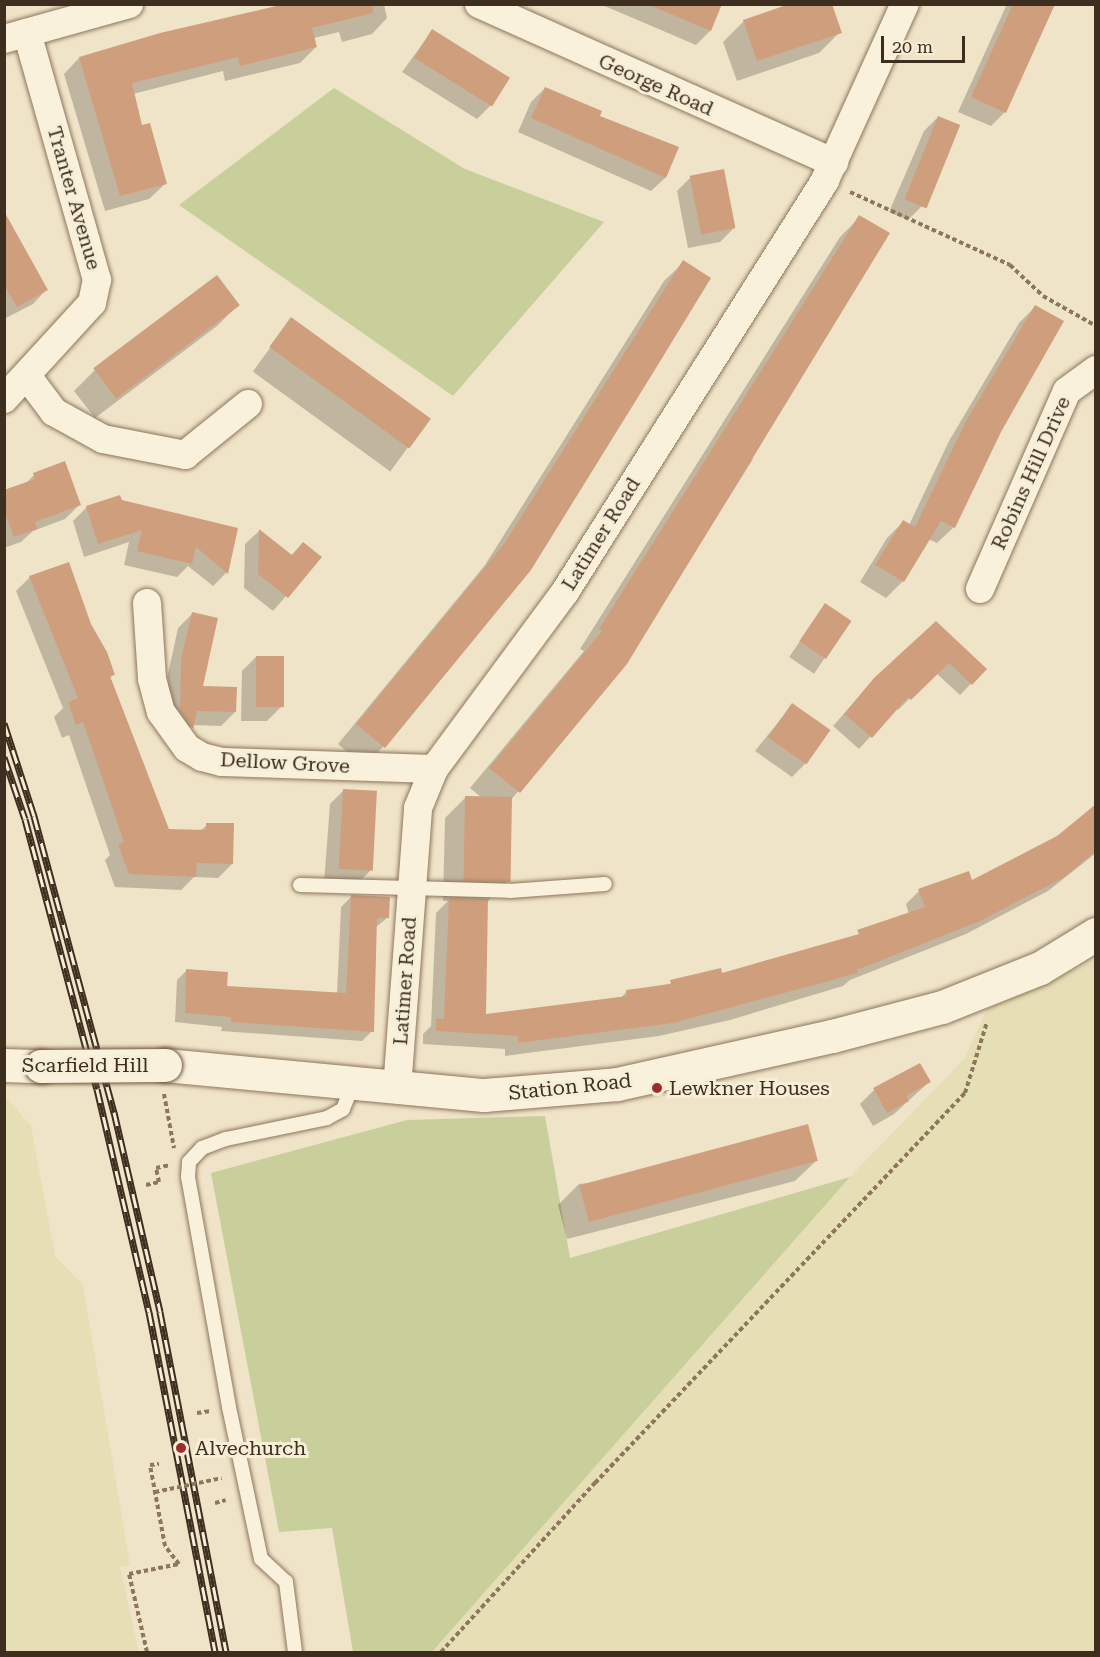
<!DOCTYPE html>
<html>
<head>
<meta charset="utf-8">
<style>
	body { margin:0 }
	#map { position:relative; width:1100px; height:1657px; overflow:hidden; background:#f0e4c8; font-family:"Roboto Serif",serif }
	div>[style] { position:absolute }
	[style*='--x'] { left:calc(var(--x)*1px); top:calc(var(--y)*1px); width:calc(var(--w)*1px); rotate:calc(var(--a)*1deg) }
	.farmland>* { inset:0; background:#e6deb5 }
	.green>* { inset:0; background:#c9cf9b }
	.shadow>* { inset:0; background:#0003; transform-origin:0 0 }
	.building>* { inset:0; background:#cf9f7d; transform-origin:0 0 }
	.path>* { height:4px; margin-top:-2px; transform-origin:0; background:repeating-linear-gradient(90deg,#8d765c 0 4.5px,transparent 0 7.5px) }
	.roads { filter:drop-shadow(0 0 2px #8d765c) drop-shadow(0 0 2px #8d765c) }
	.lane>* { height:14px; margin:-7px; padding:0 7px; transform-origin:7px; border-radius:7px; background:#faf1dc }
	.street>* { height:28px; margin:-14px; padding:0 14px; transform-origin:14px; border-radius:14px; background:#faf1dc }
	.secondary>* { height:33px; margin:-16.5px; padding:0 16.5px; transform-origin:16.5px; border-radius:16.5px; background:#faf1dc }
	.rail>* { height:7px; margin-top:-3.5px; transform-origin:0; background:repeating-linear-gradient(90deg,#f7eed8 0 14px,#3d2e20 0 28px); box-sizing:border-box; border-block:2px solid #3d2e20 }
	.path-bridge>* { height:4px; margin-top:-2px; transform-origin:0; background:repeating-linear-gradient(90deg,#8d765c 0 4.5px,transparent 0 7.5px) }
	.bridges { filter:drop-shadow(0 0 2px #6f573f) drop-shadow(0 0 2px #6f573f) }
	.secondary-bridge>* { height:33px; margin:-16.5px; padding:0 16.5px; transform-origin:16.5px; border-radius:16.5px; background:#faf1dc }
	.dots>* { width:16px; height:16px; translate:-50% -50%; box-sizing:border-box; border:3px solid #f7eed8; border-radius:50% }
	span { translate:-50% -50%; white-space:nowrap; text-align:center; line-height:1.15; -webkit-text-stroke:6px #f7eed8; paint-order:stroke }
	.street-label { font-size:20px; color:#3d2e20 }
	.poi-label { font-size:20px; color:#3d2e20 }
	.left { translate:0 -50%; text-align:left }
	.frame { position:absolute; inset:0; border:6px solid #3d2e20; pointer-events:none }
	.scale { position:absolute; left:881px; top:36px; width:84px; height:27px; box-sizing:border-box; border:3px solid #3d2e20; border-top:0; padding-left:8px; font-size:18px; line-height:21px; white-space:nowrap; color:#3d2e20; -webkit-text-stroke:4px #f7eed8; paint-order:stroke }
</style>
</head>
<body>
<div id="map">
	<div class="farmland">
		<i style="clip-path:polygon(1095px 960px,1095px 1652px,432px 1652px,850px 1177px,964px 1059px,987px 1009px)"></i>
		<i style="clip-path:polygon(4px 1095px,31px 1126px,55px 1256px,83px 1285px,130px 1565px,120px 1567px,139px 1652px,5px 1652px)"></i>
	</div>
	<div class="green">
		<i style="clip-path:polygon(334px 88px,465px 169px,604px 222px,453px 396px,179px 205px)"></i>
		<i style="clip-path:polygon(545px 1116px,570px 1258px,850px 1177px,432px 1652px,353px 1652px,332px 1528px,279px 1532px,211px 1173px,407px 1120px)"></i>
	</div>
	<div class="shadow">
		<i style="clip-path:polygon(287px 4px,384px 4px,387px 18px,372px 34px,342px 42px,339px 32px,314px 38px,316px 47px,300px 63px,225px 81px,223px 71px,133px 94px,141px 127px,165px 184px,149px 199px,105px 211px,64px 74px,79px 58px)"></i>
		<i style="clip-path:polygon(600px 4px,721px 4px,710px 31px,696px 45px)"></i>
		<i style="clip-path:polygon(1007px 4px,1055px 4px,1005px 112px,991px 126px,958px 112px)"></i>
		<i style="clip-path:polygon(744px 21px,840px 32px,819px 53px,737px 81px,723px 42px)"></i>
		<i style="clip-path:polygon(432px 31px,491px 105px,477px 119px,402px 72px)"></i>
		<i style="clip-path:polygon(545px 88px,598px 116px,677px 148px,665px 178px,651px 191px,518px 132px,531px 102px)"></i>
		<i style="clip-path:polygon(938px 117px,958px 126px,922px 206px,908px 220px,889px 212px,924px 131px)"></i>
		<i style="clip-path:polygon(691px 177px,734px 228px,720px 242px,688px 248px,677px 191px)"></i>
		<i style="clip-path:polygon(4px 214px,46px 290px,33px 304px,4px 319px)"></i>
		<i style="clip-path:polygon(860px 217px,749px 456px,753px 459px,626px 663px,510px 801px,508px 881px,486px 903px,484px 1015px,620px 999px,627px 991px,721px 975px,853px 937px,909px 914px,906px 904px,919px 891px,971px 882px,1058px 837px,1096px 804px,1096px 853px,1048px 891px,966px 934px,850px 980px,843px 986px,730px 1020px,659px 1036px,505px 1056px,505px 1049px,423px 1044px,423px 1034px,431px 1026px,436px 913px,448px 901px,443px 901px,445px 818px,466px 797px,482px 798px,470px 788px,584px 651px,580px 649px,840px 237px)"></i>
		<i style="clip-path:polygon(684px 262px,383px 747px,364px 766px,338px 744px,485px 565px,664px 281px)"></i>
		<i style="clip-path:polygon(217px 277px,238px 305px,217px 326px,95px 418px,74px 391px,95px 370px)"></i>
		<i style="clip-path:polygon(1036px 306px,1000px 431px,954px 527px,937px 543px,928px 539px,902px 582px,886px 598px,860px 582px,887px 538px,903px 522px,909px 525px,949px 441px,1019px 323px)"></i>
		<i style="left:291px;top:319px;width:170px;height:65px;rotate:36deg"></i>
		<i style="clip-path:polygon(34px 475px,79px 505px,65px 519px,33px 531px,21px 542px,4px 548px,4px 491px,24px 485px)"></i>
		<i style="clip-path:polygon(121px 501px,236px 529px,226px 573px,213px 586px,188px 566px,177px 577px,124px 565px,129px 542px,84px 557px,73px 521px,87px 507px)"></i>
		<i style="clip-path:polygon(259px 531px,291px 556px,303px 544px,320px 557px,273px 611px,244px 588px,245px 544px)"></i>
		<i style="clip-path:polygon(30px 577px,90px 625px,114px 674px,110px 678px,168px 830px,200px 831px,207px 825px,232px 864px,218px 878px,194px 877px,181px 890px,115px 887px,105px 860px,110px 855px,69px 735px,62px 738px,54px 717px,63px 708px,16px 591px)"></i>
		<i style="left:825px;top:604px;width:30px;height:64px;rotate:34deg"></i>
		<i style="clip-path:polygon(192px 614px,201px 687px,235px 712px,221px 726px,193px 725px,179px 741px,167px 725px,168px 674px,178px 628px)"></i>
		<i style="clip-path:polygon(936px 623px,985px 669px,960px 695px,936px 673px,898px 710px,896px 708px,859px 749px,833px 726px,863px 692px)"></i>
		<i style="clip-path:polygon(256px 657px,281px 707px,267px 721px,241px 721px,242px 671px)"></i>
		<i style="clip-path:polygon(792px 705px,806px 763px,792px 777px,755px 751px)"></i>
		<i style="clip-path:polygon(344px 790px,370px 871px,356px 885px,324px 883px,330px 804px)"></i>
		<i style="clip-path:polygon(351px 897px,387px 918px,375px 928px,372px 1031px,362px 1041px,221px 1031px,222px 1027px,175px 1022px,177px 980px,187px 970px,226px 987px,337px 994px,341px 907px)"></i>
		<i style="clip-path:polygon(929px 1082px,894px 1114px,873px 1126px,860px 1104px,874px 1090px)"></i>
		<i style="clip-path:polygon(816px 1161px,795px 1181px,567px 1239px,558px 1205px,579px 1184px)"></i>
	</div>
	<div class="building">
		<i style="clip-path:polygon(285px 4px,372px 4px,373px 13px,312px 28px,317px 47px,240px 66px,238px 57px,132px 83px,142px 125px,150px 123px,167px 184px,120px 196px,79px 57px,160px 33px)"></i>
		<i style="clip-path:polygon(647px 4px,722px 4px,711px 31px)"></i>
		<i style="clip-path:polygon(789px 4px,832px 4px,842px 33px,757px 61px,743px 20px)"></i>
		<i style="clip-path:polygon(1013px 4px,1055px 4px,1006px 113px,971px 97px)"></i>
		<i style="left:432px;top:29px;width:92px;height:34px;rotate:32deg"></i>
		<i style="clip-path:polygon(545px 87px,602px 111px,600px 116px,679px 147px,666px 178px,531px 118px)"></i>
		<i style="left:938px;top:116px;width:24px;height:90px;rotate:22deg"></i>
		<i style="left:724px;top:169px;width:60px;height:35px;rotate:79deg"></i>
		<i style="clip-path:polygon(4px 211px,48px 290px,17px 307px,4px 285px)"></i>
		<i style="clip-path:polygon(859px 215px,890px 233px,627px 664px,520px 793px,489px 768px,602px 631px,599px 629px)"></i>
		<i style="clip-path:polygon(683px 260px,711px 278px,656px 368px,531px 570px,385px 748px,356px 724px,504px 544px)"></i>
		<i style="left:217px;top:275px;width:38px;height:155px;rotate:53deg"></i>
		<i style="clip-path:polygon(1035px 305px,1064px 321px,1001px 432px,955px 528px,941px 521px,904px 582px,875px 565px,903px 520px,915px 527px,965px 423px)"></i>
		<i style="left:291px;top:317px;width:173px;height:37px;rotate:36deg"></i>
		<i style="clip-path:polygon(65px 461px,81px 505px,35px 522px,37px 529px,14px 537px,4px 510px,4px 490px,35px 479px,33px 473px)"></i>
		<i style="clip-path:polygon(120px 495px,122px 500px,238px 528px,228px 574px,196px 547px,192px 564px,137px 551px,142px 530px,98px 544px,86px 506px)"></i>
		<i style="clip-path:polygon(259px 529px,292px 555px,303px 542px,322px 557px,288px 598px,258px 574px)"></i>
		<i style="clip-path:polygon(69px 562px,91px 624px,107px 652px,115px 675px,110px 676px,169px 829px,206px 830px,206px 823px,234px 823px,233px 864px,197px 863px,196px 877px,129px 874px,118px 845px,124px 842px,83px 722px,76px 725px,68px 702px,78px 698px,29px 576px)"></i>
		<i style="left:825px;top:603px;width:32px;height:46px;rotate:34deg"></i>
		<i style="clip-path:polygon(192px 612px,218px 618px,203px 686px,237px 687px,236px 712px,197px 711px,193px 729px,180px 710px,181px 659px)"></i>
		<i style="clip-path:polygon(936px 621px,987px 669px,972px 685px,949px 663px,911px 700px,908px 697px,872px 738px,844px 714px,874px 678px)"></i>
		<i style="left:256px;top:656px;width:28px;height:51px"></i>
		<i style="left:792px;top:703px;width:47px;height:42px;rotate:35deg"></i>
		<i style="left:343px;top:789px;width:34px;height:80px;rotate:3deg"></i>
		<i style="left:465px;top:796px;width:47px;height:85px;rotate:1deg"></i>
		<i style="clip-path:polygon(1095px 805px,1095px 852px,1063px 878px,980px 921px,857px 970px,858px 973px,673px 1023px,518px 1043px,518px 1036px,436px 1031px,436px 1019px,444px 1019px,449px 898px,488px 899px,486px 1014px,627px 996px,626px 990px,671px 984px,670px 980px,721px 968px,722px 973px,859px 934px,857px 930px,925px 907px,918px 889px,969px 871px,972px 880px,1057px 836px)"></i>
		<i style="clip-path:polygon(351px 895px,390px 897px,389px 918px,377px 918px,374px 1032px,231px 1022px,231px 1017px,185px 1013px,186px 969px,228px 972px,227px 986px,346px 993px)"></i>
		<i style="clip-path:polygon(920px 1063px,931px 1082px,906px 1096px,909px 1101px,887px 1113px,873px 1088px)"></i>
		<i style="left:808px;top:1124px;width:38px;height:237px;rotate:75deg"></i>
	</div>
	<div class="path">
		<i style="--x:850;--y:192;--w:176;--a:24.5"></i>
		<i style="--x:1010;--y:265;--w:45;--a:43.2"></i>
		<i style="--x:1043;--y:296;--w:61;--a:29.5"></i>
		<i style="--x:164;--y:1094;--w:55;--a:79.5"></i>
		<i style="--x:146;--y:1185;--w:13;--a:-13"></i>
		<i style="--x:159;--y:1182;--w:14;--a:-102"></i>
		<i style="--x:156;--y:1168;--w:14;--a:-12"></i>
		<i style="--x:197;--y:1413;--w:14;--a:-8"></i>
		<i style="--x:215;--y:1503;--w:11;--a:-15"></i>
		<i style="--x:147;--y:1652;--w:80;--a:-103"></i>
		<i style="--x:129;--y:1574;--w:51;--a:-11.3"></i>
		<i style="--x:179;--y:1564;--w:23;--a:-128"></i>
		<i style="--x:165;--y:1546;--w:82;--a:-100.5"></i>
		<i style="--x:150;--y:1465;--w:9;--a:-6"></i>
		<i style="--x:441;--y:1652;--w:229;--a:-47.7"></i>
		<i style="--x:595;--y:1483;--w:538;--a:-46.51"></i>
		<i style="--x:965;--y:1093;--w:74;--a:-72.8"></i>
	</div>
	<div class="roads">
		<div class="lane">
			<i style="--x:300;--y:885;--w:210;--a:1.6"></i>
			<i style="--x:510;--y:891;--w:95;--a:-4.2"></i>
			<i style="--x:295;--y:1652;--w:71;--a:-97.3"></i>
			<i style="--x:286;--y:1582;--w:34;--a:-137"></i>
			<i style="--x:261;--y:1559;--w:155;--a:-101.9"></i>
			<i style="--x:229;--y:1407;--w:234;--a:-100.1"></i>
			<i style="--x:188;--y:1177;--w:15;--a:-86"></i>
			<i style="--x:189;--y:1162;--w:19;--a:-47"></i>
			<i style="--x:202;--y:1148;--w:26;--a:-21"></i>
			<i style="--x:226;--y:1139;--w:103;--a:-11.7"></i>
			<i style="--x:327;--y:1118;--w:18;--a:-29"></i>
			<i style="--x:343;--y:1109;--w:27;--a:-68"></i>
		</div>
		<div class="street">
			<i style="--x:479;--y:4;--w:389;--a:24.1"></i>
			<i style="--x:4;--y:39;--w:130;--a:-15.6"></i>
			<i style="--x:27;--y:376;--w:45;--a:53.1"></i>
			<i style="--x:54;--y:412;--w:56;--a:28.9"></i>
			<i style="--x:103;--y:439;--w:84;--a:11"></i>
			<i style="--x:185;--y:455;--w:81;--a:-39"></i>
			<i style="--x:4;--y:399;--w:130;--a:-47.5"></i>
			<i style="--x:92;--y:303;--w:24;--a:-78"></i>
			<i style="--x:97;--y:280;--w:257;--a:-105.8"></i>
			<i style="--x:980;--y:589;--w:216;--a:-66.3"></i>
			<i style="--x:1067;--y:391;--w:36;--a:-36"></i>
			<i style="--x:147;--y:603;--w:76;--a:86.2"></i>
			<i style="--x:152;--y:679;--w:34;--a:75"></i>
			<i style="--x:161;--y:712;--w:44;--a:54.2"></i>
			<i style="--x:187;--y:748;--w:17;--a:31"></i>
			<i style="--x:202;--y:757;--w:21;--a:14"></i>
			<i style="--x:222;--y:762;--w:212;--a:1.9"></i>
			<i style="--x:397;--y:1089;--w:282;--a:-85.7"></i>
			<i style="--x:418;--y:808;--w:42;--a:-67.7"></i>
			<i style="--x:434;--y:769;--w:220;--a:-53.5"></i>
			<i style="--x:565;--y:592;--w:487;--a:-57.7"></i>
			<i style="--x:825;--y:180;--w:193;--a:-65.6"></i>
		</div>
		<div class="secondary">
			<i style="--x:4;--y:1065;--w:37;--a:2"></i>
			<i style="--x:165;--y:1065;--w:320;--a:5.4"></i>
			<i style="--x:484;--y:1095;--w:133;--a:-4.7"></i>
			<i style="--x:617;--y:1084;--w:220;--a:-12.6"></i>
			<i style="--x:832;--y:1036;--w:114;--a:-14.8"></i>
			<i style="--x:942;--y:1007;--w:105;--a:-21.7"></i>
			<i style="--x:1040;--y:968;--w:66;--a:-31.3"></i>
		</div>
	</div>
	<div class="rail">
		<i style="--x:4;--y:723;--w:98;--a:72.1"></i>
		<i style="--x:34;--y:816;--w:307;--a:74.9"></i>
		<i style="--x:114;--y:1112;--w:205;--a:77"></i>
		<i style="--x:160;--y:1312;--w:346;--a:79"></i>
		<i style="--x:4;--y:757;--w:65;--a:71.3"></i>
		<i style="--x:25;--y:819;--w:279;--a:75.1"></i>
		<i style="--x:97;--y:1089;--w:229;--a:76.9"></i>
		<i style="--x:149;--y:1312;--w:346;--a:79"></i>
	</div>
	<div class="path-bridge">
		<i style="--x:155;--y:1492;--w:68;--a:-11.8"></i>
	</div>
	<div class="bridges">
		<div class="secondary-bridge">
			<i style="--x:41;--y:1066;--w:124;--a:-0.5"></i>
		</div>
	</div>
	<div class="dots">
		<i style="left:657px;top:1088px;background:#9e2a2b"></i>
		<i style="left:181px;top:1448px;background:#9e2a2b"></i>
	</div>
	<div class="street-label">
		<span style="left:656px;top:85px;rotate:24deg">George Road</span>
		<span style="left:74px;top:198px;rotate:74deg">Tranter Avenue</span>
		<span style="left:1031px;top:473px;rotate:-66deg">Robins Hill Drive</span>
		<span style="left:601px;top:534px;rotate:-58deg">Latimer Road</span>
		<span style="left:285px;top:763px;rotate:3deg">Dellow Grove</span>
		<span style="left:405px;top:981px;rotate:-86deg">Latimer Road</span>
		<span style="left:85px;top:1065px">Scarfield Hill</span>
		<span style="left:570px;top:1087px;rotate:-6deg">Station Road</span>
	</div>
	<div class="poi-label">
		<span class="left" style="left:669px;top:1088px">Lewkner Houses</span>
		<span class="left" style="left:195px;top:1448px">Alvechurch</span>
	</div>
	<div class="frame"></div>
	<div class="scale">20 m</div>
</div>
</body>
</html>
